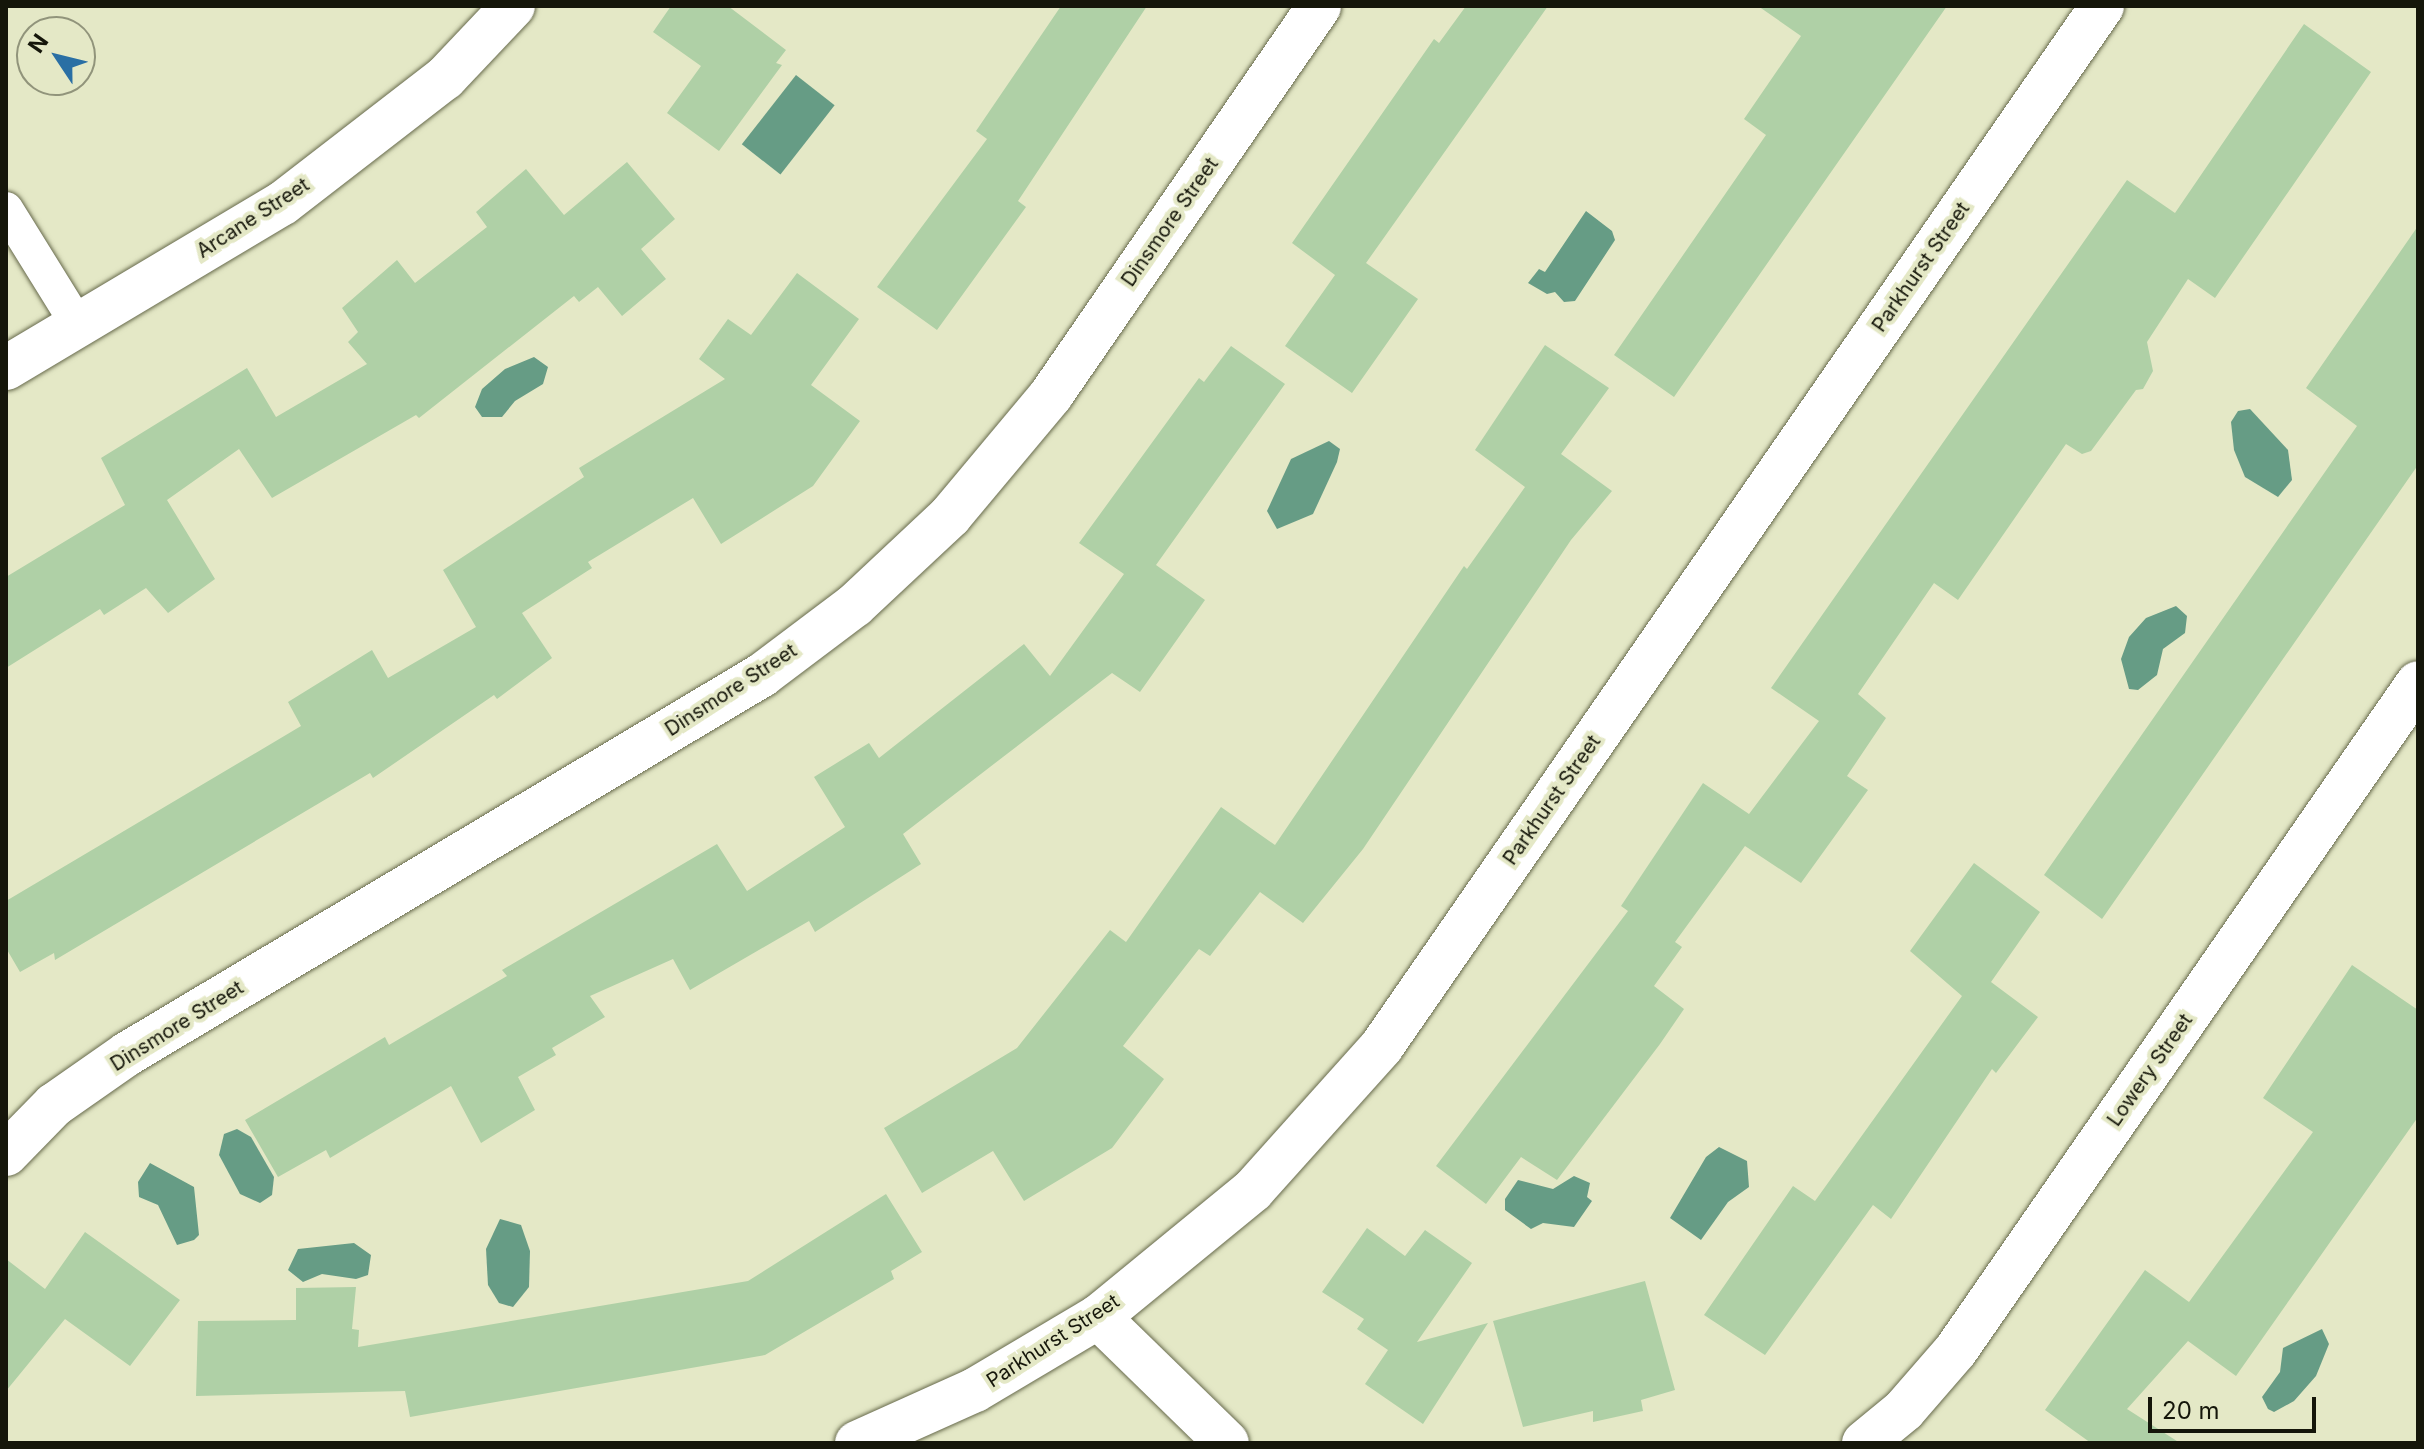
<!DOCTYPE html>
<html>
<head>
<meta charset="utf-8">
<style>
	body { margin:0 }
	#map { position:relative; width:2424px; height:1449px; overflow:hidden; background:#e4e8c6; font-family:Inter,sans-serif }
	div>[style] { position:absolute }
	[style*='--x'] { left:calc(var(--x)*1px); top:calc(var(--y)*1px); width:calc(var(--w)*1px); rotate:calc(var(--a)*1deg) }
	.water>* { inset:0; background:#669c85; transform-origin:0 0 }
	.building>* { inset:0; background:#afd0a6 }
	.roads { filter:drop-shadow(0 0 2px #676a4c) drop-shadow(0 0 2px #676a4c) }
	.service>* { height:34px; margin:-17px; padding:0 17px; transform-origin:17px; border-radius:17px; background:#fff }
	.minor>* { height:44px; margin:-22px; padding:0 22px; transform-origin:22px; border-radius:22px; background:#fff }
	.tertiary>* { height:44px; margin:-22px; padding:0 22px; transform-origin:22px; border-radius:22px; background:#fff }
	span { translate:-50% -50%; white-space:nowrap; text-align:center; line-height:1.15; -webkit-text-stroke:8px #e4e8c6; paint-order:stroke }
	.street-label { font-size:20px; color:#15160a }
	.frame { position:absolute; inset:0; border:8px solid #15160a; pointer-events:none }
	.north { position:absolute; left:16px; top:16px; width:80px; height:80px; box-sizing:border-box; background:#e4e8c6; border:2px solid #91947b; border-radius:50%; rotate:305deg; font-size:22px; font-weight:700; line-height:32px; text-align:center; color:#15160a }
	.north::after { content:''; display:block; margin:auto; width:28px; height:36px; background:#2a6fa4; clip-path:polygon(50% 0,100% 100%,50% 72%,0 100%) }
	.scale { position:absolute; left:2148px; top:1397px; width:168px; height:36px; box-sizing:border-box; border:4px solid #15160a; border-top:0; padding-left:10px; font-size:24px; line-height:28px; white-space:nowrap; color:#15160a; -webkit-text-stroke:6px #e4e8c6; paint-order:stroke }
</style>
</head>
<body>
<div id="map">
	<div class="water">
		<i style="left:796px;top:75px;width:49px;height:88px;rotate:38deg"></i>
		<i style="clip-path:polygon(1586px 211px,1612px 231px,1615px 240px,1575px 301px,1564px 302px,1555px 292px,1547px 294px,1528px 283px,1539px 269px,1545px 272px)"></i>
		<i style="clip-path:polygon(534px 357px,548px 367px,543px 384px,515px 401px,502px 417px,482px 417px,475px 407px,482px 389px,505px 369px)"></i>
		<i style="clip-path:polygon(2250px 409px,2288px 450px,2292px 480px,2278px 497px,2245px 477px,2234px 450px,2231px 422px,2238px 411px)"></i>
		<i style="clip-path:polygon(1329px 441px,1340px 449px,1337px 462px,1313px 514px,1277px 529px,1267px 511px,1291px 459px)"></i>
		<i style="clip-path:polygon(2176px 606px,2187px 616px,2185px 633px,2163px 649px,2157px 675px,2138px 690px,2129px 689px,2121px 659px,2129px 637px,2146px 618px)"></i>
		<i style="clip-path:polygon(237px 1129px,251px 1137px,274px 1177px,272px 1195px,260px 1203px,240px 1194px,219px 1155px,224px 1134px)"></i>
		<i style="clip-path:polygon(1719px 1147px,1747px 1161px,1749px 1187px,1728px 1202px,1701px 1240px,1670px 1218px,1706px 1157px)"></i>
		<i style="clip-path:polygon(150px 1163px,194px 1187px,199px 1235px,194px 1240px,177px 1245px,158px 1205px,139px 1197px,138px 1182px)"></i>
		<i style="clip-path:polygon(1574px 1176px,1590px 1183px,1587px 1197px,1592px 1201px,1574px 1227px,1543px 1223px,1531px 1229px,1505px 1210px,1505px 1199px,1518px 1180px,1553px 1189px)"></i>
		<i style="clip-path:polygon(500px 1219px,521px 1225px,530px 1251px,529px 1287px,513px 1307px,499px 1303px,488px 1285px,486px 1249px)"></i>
		<i style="clip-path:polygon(354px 1243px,371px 1255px,368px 1275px,356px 1279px,322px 1274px,303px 1282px,288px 1270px,298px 1249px)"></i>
		<i style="clip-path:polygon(2322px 1329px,2329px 1344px,2316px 1376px,2294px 1401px,2274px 1412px,2268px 1409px,2262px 1397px,2280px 1372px,2283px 1348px)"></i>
	</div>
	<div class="building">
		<i style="clip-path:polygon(671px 6px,728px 6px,786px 50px,776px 63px,782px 65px,719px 151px,667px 113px,701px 66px,653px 32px)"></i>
		<i style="clip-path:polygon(1061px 6px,1147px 6px,1018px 201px,1026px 207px,937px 330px,877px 287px,987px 139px,976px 131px)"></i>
		<i style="clip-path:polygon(1466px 6px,1548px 6px,1366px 263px,1418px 299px,1352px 393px,1285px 346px,1335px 275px,1292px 243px,1434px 39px,1439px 43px)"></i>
		<i style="clip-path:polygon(1758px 6px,1947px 6px,1674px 397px,1614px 355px,1766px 135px,1744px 119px,1801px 36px)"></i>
		<i style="clip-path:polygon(2304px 24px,2371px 72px,2215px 298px,2188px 279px,2147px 342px,2153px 371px,2143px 389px,2136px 390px,2091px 451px,2082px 454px,2066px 444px,1958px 600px,1934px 583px,1858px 694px,1886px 718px,1847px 776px,1868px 790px,1801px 883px,1745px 846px,1675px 942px,1682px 947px,1654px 986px,1684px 1009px,1660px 1044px,1557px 1180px,1521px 1157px,1486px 1204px,1436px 1166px,1628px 911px,1621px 906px,1703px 783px,1749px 814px,1819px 721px,1771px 688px,2127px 180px,2175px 213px)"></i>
		<i style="clip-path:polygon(627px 162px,675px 219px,641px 249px,666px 279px,622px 316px,598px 287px,579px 302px,574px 296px,419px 418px,416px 415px,272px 498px,239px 449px,167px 500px,215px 579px,168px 613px,146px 588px,104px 615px,100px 609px,6px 668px,6px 577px,125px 505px,101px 458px,247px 368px,276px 417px,367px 364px,348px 342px,358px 332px,342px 308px,397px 260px,415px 283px,487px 227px,476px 212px,526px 169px,564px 215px)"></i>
		<i style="clip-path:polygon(2418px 226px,2418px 465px,2102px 919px,2044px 875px,2357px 426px,2306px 388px)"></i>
		<i style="clip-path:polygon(797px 273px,859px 319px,811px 385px,860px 421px,813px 486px,721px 544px,693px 498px,588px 562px,592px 568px,522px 613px,552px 658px,497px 699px,494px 695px,373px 778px,370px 773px,55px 960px,54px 953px,20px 972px,6px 948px,6px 901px,301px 726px,288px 702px,372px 650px,388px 678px,476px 627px,443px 570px,584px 477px,579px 468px,725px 379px,699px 359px,728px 319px,751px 335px)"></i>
		<i style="clip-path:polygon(1545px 345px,1609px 388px,1561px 454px,1612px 491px,1571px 540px,1363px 849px,1303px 923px,1260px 892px,1210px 956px,1199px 949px,1123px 1046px,1164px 1079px,1112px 1148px,1024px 1201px,993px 1151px,922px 1193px,884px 1128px,1017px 1048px,1110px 930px,1126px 942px,1221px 807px,1275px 845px,1464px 566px,1467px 569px,1525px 487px,1475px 450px)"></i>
		<i style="clip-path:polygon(1231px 346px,1285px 384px,1156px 565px,1205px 600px,1140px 692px,1112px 673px,903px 834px,921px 864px,815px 932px,809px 921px,690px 990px,673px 959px,590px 996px,605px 1017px,552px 1048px,556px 1055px,518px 1077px,535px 1110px,481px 1143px,451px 1086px,330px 1158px,326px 1150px,278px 1177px,245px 1120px,385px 1037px,389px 1045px,507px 976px,502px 970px,717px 844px,747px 891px,845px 827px,814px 777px,869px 743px,879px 758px,1024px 644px,1050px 676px,1124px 574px,1079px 543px,1199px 378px,1204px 382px)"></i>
		<i style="clip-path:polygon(1974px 863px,2040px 912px,1991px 982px,2038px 1017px,1996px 1073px,1992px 1069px,1891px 1219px,1873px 1205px,1765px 1355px,1704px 1315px,1793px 1186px,1815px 1201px,1962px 996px,1910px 951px)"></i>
		<i style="clip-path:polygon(2352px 965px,2418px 1010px,2418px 1117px,2236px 1376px,2188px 1341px,2127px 1409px,2180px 1443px,2091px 1443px,2045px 1410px,2145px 1270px,2189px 1302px,2313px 1132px,2263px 1098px)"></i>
		<i style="clip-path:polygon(886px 1194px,922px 1252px,891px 1271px,894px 1279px,765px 1355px,410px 1417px,405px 1391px,196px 1396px,198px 1321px,296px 1320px,296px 1288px,356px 1287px,352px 1329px,359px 1330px,358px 1347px,748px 1281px)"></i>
		<i style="clip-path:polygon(1367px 1228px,1405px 1256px,1425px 1230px,1472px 1263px,1417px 1342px,1488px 1323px,1423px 1424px,1365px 1384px,1388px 1350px,1357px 1329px,1364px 1319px,1322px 1292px)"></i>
		<i style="clip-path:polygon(85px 1232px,180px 1300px,130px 1366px,65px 1319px,6px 1391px,6px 1259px,45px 1289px)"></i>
		<i style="clip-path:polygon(1645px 1281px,1675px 1390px,1641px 1400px,1643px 1411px,1593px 1422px,1593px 1411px,1523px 1427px,1493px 1321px)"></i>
	</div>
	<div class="roads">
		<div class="service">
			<i style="--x:6;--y:209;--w:137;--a:58.2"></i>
		</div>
		<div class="minor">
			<i style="--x:6;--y:1154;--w:69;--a:-45.6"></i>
			<i style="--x:54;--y:1105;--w:89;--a:-34.9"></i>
			<i style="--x:127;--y:1054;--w:740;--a:-30.83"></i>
			<i style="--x:762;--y:675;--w:116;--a:-37"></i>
			<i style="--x:855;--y:605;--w:130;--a:-43.1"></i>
			<i style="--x:950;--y:516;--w:158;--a:-50.1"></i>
			<i style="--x:1051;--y:395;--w:472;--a:-55.4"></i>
			<i style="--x:1098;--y:1317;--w:180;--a:44.3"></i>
			<i style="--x:857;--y:1443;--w:129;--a:-24.2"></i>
			<i style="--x:975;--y:1390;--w:143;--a:-30.7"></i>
			<i style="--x:1098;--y:1317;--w:200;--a:-39.3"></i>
			<i style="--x:1253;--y:1190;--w:193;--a:-48.1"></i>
			<i style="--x:1382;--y:1046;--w:1265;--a:-55.3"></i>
			<i style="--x:1864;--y:1443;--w:52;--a:-39.5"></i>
			<i style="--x:1904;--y:1410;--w:79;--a:-49.1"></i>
			<i style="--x:1956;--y:1350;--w:811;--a:-55.29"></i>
		</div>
		<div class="tertiary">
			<i style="--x:6;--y:368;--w:322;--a:-30.8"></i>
			<i style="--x:283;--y:203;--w:205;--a:-37.7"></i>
			<i style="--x:445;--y:78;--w:99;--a:-46.6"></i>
		</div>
	</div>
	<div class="street-label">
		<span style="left:253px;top:218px;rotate:-33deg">Arcane Street</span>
		<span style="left:1170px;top:222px;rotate:-55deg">Dinsmore Street</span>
		<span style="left:1921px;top:267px;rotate:-55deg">Parkhurst Street</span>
		<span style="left:731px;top:690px;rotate:-33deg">Dinsmore Street</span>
		<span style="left:1552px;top:800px;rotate:-55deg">Parkhurst Street</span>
		<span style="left:177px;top:1026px;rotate:-32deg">Dinsmore Street</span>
		<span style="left:2150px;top:1070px;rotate:-55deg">Lowery Street</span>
		<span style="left:1053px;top:1341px;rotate:-33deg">Parkhurst Street</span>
	</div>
	<div class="frame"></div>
	<div class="north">N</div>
	<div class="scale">20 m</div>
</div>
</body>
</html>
